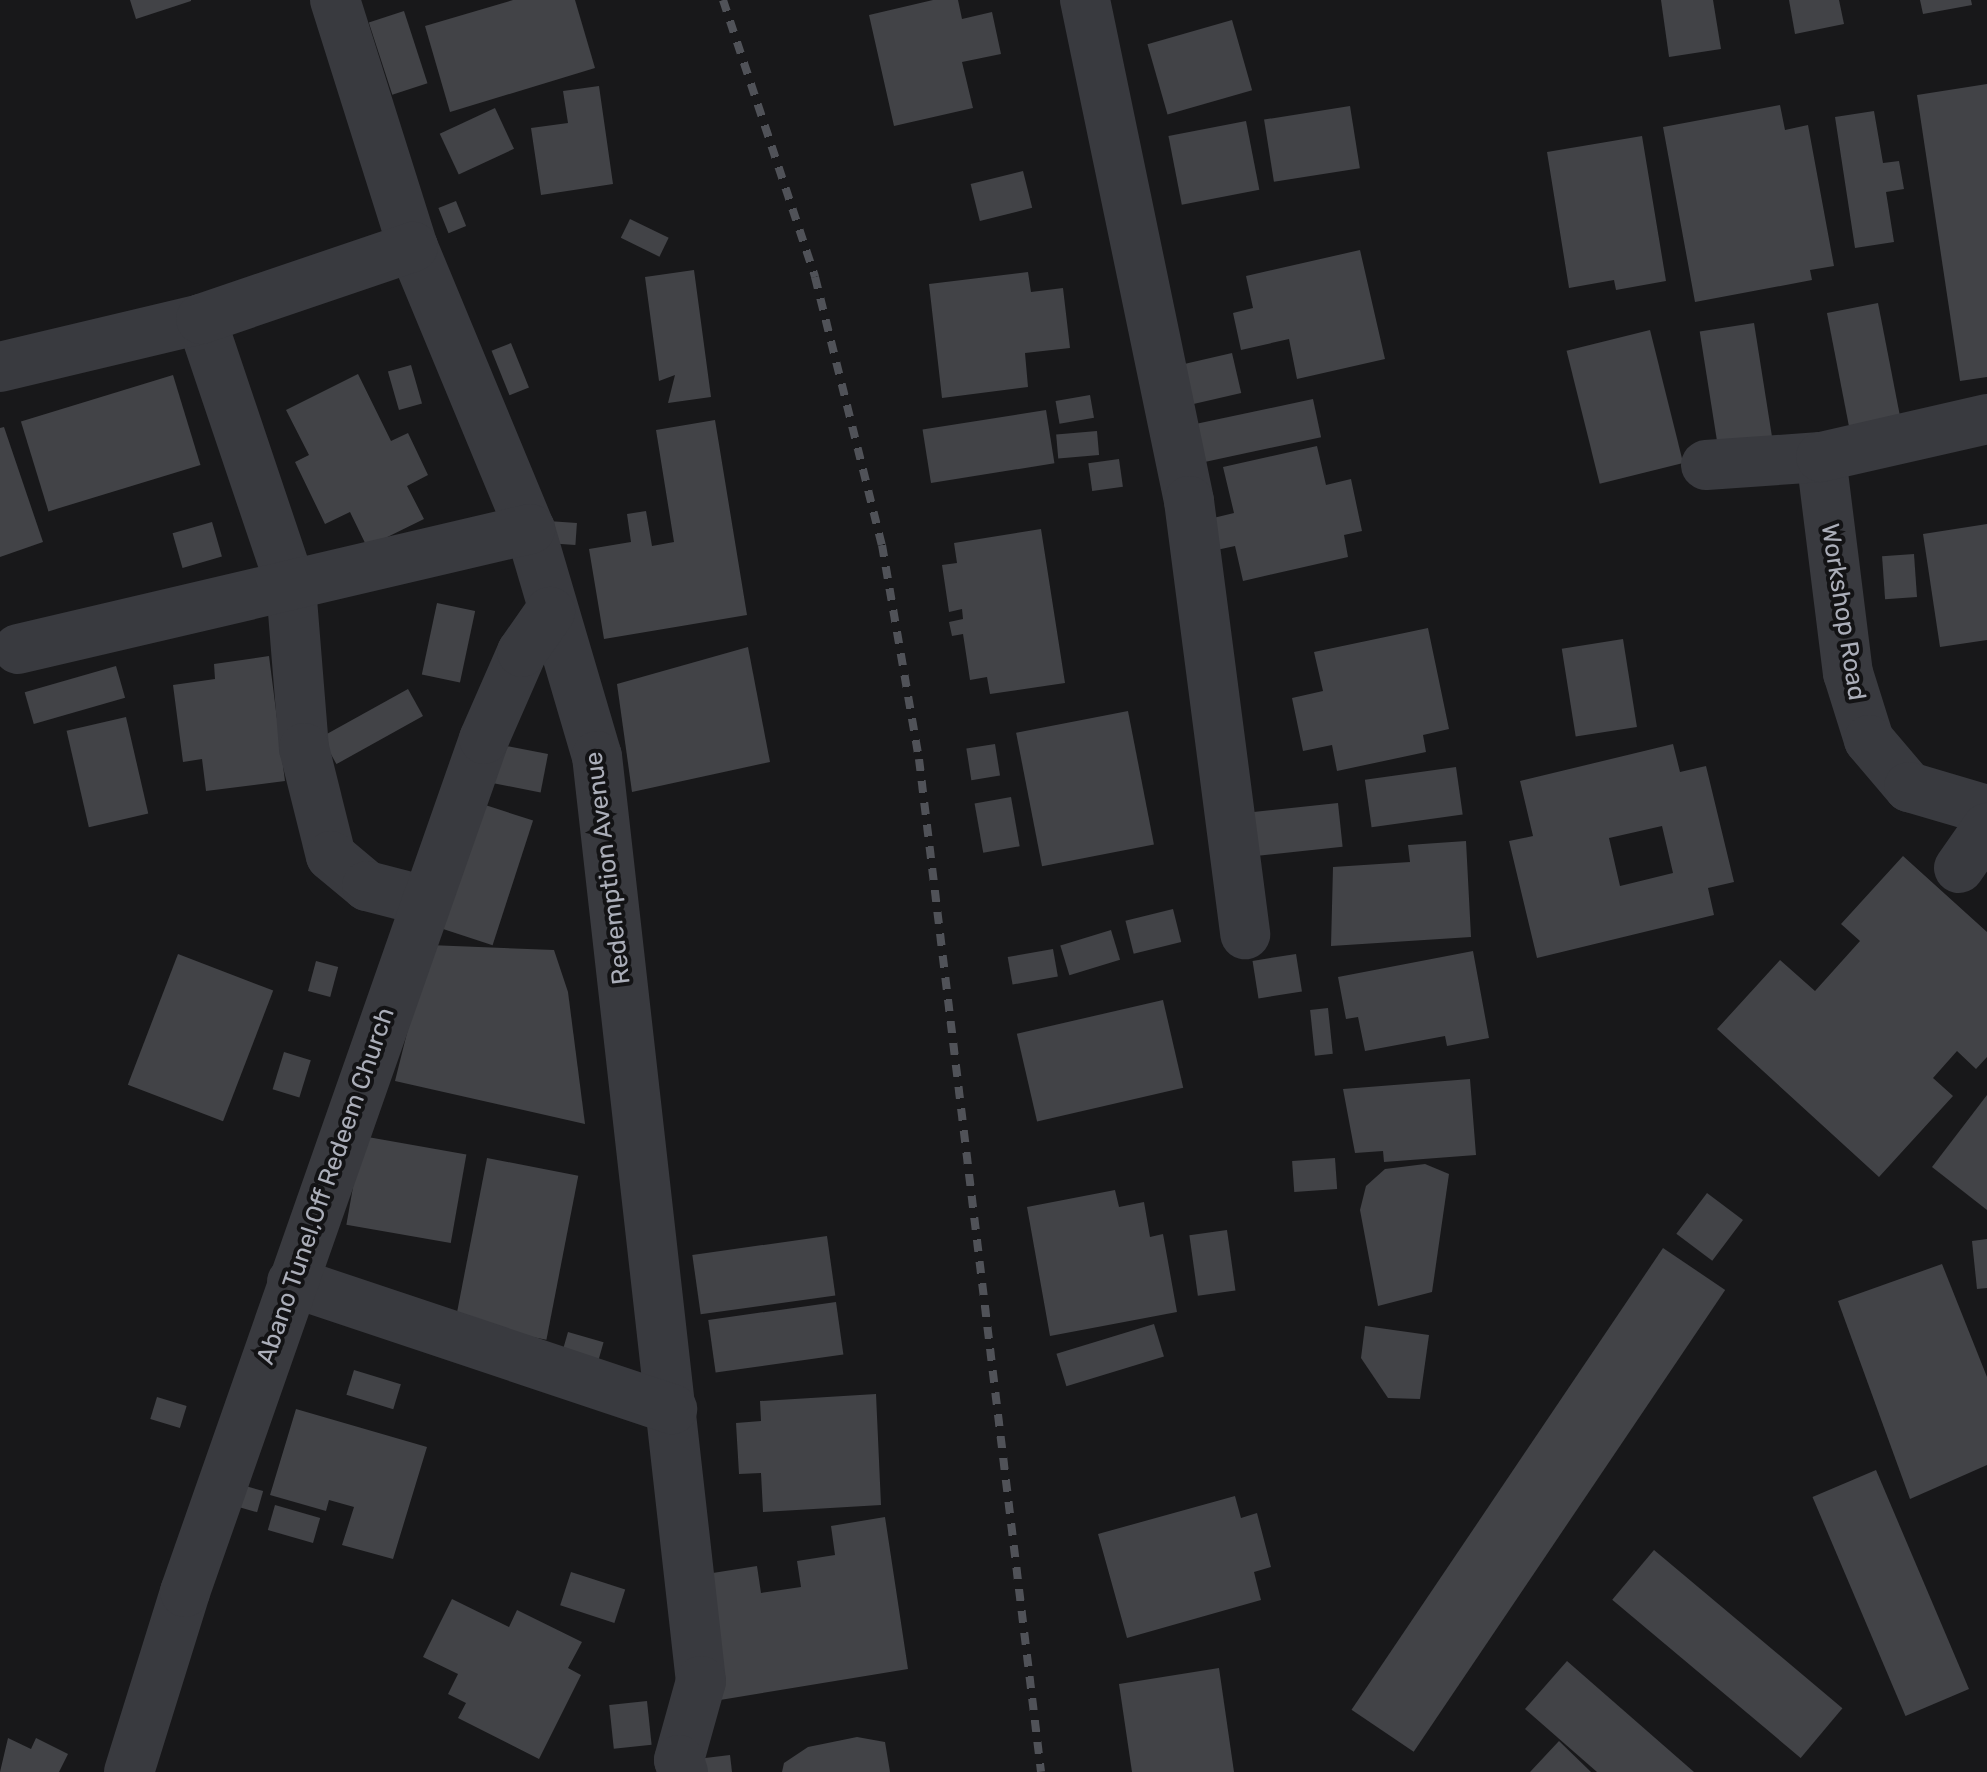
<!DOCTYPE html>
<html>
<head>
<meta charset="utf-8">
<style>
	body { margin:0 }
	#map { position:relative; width:1987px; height:1772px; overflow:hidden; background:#18181a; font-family:Rubik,sans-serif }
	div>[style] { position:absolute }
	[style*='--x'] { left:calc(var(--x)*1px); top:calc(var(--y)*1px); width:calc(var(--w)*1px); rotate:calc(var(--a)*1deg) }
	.building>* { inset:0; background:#424347; transform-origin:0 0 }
	.minor>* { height:50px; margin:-25px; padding:0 25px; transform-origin:25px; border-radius:25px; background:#393a3f }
	.rail>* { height:8px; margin-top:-4px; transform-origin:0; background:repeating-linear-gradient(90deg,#505258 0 12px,transparent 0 22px) }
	span { translate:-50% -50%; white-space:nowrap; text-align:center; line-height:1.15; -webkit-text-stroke:8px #131315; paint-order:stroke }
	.street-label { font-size:25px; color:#abaeb9 }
</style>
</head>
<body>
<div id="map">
	<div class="building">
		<i style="clip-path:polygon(130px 0,191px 0,191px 1px,136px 19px)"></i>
		<i style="clip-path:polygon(513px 0,575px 0,595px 68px,450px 112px,425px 26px)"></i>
		<i style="clip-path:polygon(933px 0,958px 0,962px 19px,992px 12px,1001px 54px,962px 62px,973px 108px,894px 126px,869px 15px)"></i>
		<i style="clip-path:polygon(1661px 0,1713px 0,1721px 49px,1669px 57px)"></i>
		<i style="clip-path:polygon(1789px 0,1839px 0,1844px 24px,1795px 34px)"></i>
		<i style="clip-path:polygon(1920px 0,1971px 0,1972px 5px,1923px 14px)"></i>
		<i style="left:404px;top:11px;width:76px;height:37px;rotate:72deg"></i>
		<i style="left:1232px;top:20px;width:73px;height:88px;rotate:74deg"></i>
		<i style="clip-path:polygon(1987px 84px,1987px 377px,1960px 381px,1917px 95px)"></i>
		<i style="clip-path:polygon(599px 86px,613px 184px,541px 195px,531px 128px,568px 123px,563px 91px)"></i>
		<i style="clip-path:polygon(1780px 105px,1785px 130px,1808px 125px,1834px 266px,1810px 270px,1812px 280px,1695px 302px,1663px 127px)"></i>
		<i style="left:1350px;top:106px;width:63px;height:87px;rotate:81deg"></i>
		<i style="left:495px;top:108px;width:45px;height:61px;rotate:65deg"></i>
		<i style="clip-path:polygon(1874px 111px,1883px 163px,1899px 161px,1904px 189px,1886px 192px,1894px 242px,1855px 248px,1835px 117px)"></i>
		<i style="left:1246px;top:121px;width:70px;height:79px;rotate:79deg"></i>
		<i style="clip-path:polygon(1642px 136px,1666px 281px,1616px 290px,1614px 280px,1569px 288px,1547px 152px)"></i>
		<i style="left:1023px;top:171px;width:38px;height:54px;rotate:76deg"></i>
		<i style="left:456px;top:201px;width:27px;height:19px;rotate:68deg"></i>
		<i style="left:630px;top:219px;width:43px;height:21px;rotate:26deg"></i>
		<i style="clip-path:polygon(1360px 250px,1385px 359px,1297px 379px,1289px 339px,1241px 350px,1233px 313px,1253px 308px,1246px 276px)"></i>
		<i style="clip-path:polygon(694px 270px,711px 397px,668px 403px,675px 375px,659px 381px,645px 277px)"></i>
		<i style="clip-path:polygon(1028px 272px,1031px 292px,1063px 288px,1070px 348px,1025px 353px,1028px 387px,942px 398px,929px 284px)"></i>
		<i style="left:1878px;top:303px;width:120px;height:52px;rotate:79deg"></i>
		<i style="left:1754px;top:323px;width:122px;height:55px;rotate:81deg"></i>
		<i style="left:1650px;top:330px;width:137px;height:86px;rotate:76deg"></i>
		<i style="left:511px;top:343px;width:48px;height:21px;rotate:68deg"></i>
		<i style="left:1232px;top:353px;width:41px;height:59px;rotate:77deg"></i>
		<i style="left:411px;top:365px;width:40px;height:24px;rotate:74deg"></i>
		<i style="clip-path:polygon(358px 374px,391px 441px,408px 433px,428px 475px,407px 486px,424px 519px,367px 547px,350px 512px,325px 524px,295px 462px,309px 455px,286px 410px)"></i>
		<i style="left:173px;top:375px;width:94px;height:159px;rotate:73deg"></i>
		<i style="left:1090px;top:395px;width:23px;height:35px;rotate:80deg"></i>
		<i style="left:1313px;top:399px;width:39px;height:125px;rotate:78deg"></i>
		<i style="left:1046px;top:410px;width:54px;height:125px;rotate:81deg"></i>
		<i style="clip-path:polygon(715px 420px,747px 615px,604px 639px,589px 549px,631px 542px,627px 514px,646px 511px,652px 546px,674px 542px,656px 430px)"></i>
		<i style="clip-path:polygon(4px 427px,43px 542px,0 557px,0 428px)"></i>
		<i style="left:1097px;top:431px;width:24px;height:41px;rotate:85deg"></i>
		<i style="clip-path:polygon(1317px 446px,1326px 485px,1351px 479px,1362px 531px,1344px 535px,1348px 557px,1243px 581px,1235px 546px,1212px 551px,1205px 520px,1234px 513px,1223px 467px)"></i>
		<i style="left:1119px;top:459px;width:28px;height:31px;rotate:82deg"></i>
		<i style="left:548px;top:521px;width:29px;height:22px;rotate:4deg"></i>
		<i style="left:212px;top:522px;width:36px;height:41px;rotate:74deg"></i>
		<i style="clip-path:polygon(1987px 524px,1987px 640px,1940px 647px,1923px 534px)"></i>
		<i style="clip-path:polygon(1041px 529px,1065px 683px,990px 694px,987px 677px,970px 680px,963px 634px,952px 636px,949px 622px,963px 619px,962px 609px,949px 612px,942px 565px,957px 563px,954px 543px)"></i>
		<i style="left:1914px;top:554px;width:43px;height:32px;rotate:86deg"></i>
		<i style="left:437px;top:603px;width:39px;height:73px;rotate:12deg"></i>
		<i style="clip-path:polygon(1428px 628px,1449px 729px,1423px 735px,1426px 752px,1337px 771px,1332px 745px,1303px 751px,1292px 698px,1323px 691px,1314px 652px)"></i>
		<i style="left:1623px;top:639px;width:89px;height:62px;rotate:81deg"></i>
		<i style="clip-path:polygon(748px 647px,770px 762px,632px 792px,617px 684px)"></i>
		<i style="clip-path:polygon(269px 656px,285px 781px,206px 791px,202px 759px,183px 762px,173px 685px,215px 679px,214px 664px)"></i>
		<i style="left:116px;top:666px;width:33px;height:95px;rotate:74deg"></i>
		<i style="left:408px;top:689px;width:31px;height:99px;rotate:61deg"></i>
		<i style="left:1128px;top:711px;width:136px;height:114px;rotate:79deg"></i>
		<i style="left:126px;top:717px;width:99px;height:61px;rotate:77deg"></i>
		<i style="left:496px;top:744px;width:53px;height:39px;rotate:11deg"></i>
		<i style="left:995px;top:744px;width:32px;height:29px;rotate:81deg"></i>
		<i style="clip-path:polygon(evenodd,1673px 744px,1680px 772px,1706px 766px,1734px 882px,1708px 888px,1714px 915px,1537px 958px,1509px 841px,1533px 836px,1520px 781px,1673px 744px,1662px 826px,1673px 873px,1620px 886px,1609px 838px,1662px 826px)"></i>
		<i style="left:1456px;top:767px;width:48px;height:92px;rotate:82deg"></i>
		<i style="left:1011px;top:797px;width:50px;height:37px;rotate:80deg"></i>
		<i style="left:476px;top:802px;width:60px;height:131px;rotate:18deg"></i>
		<i style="left:1338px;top:803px;width:44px;height:85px;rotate:84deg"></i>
		<i style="clip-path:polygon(1466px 841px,1471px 937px,1331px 946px,1333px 867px,1410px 862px,1408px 845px)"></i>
		<i style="clip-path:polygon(1903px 856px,1987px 932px,1987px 1057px,1976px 1069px,1957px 1051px,1933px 1078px,1953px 1096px,1879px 1177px,1717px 1029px,1780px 960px,1815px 991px,1860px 941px,1841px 924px)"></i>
		<i style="left:1173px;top:909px;width:34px;height:49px;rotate:76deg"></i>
		<i style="left:1111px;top:930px;width:31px;height:53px;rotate:73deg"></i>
		<i style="clip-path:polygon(429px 945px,554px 950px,568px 992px,585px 1124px,395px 1081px)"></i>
		<i style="left:1053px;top:949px;width:28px;height:46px;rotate:80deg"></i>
		<i style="clip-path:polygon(1473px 951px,1489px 1038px,1447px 1046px,1445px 1036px,1365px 1051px,1358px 1017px,1346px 1019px,1338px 977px)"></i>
		<i style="left:178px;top:954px;width:102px;height:140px;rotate:21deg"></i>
		<i style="left:1296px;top:954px;width:38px;height:44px;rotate:81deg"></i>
		<i style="left:316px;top:961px;width:23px;height:31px;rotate:15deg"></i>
		<i style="left:1163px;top:1000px;width:90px;height:150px;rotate:77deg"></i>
		<i style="left:1328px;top:1008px;width:46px;height:18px;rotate:84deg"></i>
		<i style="left:284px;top:1052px;width:28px;height:39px;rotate:17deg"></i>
		<i style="clip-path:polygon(1470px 1079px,1476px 1155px,1384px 1162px,1383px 1151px,1355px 1153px,1343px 1089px)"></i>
		<i style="clip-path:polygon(1987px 1095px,1987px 1210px,1932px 1167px)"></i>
		<i style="left:362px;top:1136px;width:106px;height:90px;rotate:10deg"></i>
		<i style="left:487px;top:1158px;width:93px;height:167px;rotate:11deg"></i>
		<i style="left:1335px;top:1158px;width:31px;height:43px;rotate:86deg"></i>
		<i style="clip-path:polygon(1425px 1164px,1449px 1174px,1432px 1292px,1378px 1306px,1360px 1210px,1366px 1186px,1385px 1169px)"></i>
		<i style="clip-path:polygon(1115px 1190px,1119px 1207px,1144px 1202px,1150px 1237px,1163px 1234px,1177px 1312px,1050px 1336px,1027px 1207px)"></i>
		<i style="left:1707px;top:1193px;width:45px;height:51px;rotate:37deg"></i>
		<i style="left:1227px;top:1230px;width:61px;height:38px;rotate:82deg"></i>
		<i style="left:827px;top:1236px;width:60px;height:136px;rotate:82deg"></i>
		<i style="clip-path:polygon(1987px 1239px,1987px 1288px,1977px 1289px,1972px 1241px)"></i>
		<i style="left:1663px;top:1248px;width:75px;height:557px;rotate:34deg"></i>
		<i style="clip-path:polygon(1942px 1264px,1987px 1377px,1987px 1465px,1910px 1499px,1838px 1301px)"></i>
		<i style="left:836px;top:1302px;width:53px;height:129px;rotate:82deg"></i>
		<i style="left:1154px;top:1324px;width:34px;height:102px;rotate:73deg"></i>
		<i style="clip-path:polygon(1365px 1326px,1429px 1335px,1420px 1399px,1388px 1398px,1361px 1358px)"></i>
		<i style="left:568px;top:1332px;width:37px;height:34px;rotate:16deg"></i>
		<i style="left:354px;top:1370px;width:49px;height:26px;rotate:17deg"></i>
		<i style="clip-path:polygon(876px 1394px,881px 1505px,763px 1512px,761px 1473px,739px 1474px,736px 1423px,761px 1421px,760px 1401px)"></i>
		<i style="left:157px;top:1397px;width:31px;height:23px;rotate:17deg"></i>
		<i style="clip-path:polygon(296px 1409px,427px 1447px,393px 1559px,342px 1545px,354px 1507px,329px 1500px,326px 1511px,270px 1495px)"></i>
		<i style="left:1876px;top:1470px;width:238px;height:69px;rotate:67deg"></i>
		<i style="left:242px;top:1485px;width:22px;height:22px;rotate:16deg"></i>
		<i style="clip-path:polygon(1235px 1496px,1241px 1518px,1257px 1513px,1271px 1567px,1254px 1572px,1261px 1600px,1127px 1638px,1098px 1534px)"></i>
		<i style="left:275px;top:1505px;width:47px;height:26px;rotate:16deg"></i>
		<i style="clip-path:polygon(885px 1517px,908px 1669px,720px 1700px,700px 1575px,757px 1566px,761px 1593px,801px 1587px,797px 1561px,835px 1555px,831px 1526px)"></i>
		<i style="left:1654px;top:1550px;width:246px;height:65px;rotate:40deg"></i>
		<i style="left:571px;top:1572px;width:57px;height:35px;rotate:18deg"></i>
		<i style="clip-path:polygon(452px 1599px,509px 1627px,517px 1610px,582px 1642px,568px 1668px,581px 1675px,539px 1759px,458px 1718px,466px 1703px,448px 1694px,458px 1674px,423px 1657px)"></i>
		<i style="clip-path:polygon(1567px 1661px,1694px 1772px,1597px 1772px,1525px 1709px)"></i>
		<i style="clip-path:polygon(1219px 1668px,1234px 1772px,1132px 1772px,1119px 1684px)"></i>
		<i style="left:647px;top:1701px;width:44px;height:38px;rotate:84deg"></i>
		<i style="clip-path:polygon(857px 1737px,885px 1742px,890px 1772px,782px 1772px,784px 1763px,808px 1747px)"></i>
		<i style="clip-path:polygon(8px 1738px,31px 1749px,36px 1738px,68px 1754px,59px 1772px,0 1772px)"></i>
		<i style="clip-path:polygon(1559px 1741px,1591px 1772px,1530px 1772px)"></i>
		<i style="clip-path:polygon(730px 1755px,732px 1772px,699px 1772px,697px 1759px)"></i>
	</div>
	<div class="minor">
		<i style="--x:335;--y:0;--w:259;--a:72.5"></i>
		<i style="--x:413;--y:247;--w:305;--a:67.5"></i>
		<i style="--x:530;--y:529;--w:237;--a:73.6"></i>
		<i style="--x:597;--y:756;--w:931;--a:83.59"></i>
		<i style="--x:701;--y:1681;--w:82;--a:105.6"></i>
		<i style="--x:679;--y:1760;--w:13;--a:72"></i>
		<i style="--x:1085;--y:0;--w:512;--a:78.27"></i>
		<i style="--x:1189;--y:501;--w:437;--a:82.6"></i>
		<i style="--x:201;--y:319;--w:283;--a:71.4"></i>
		<i style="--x:291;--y:587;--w:162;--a:85.4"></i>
		<i style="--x:304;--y:748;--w:111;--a:76"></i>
		<i style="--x:331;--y:856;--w:47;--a:39.8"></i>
		<i style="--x:367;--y:886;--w:60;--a:14.5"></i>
		<i style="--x:0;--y:367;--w:207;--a:-13.4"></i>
		<i style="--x:201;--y:319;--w:224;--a:-18.8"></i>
		<i style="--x:1821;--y:457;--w:218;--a:82.9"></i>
		<i style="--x:1848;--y:673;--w:70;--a:72.6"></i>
		<i style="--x:1869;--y:740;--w:62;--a:49.6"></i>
		<i style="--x:1909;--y:787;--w:81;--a:16.4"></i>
		<i style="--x:1706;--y:465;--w:115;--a:-4"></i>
		<i style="--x:1821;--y:457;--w:170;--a:-12.9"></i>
		<i style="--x:18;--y:649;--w:526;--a:-13.19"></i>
		<i style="--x:1959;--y:868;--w:49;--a:-55"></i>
		<i style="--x:292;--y:1282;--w:401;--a:18.5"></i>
		<i style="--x:129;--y:1772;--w:189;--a:-72.7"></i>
		<i style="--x:185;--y:1592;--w:904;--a:-70.68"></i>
		<i style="--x:484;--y:739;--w:95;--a:-66.4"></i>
		<i style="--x:522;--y:652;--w:49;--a:-55"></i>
	</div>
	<div class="rail">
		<i style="--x:723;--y:0;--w:292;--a:71.6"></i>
		<i style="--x:815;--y:277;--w:276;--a:76"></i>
		<i style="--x:882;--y:545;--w:217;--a:80.2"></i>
		<i style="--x:919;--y:759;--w:1020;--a:83.13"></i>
	</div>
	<div class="street-label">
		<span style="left:1843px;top:612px;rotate:81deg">Workshop Road</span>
		<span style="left:608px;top:868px;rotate:-97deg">Redemption Avenue</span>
		<span style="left:326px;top:1186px;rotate:-71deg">Abano Tunel,Off Redeem Church</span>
	</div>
</div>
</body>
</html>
